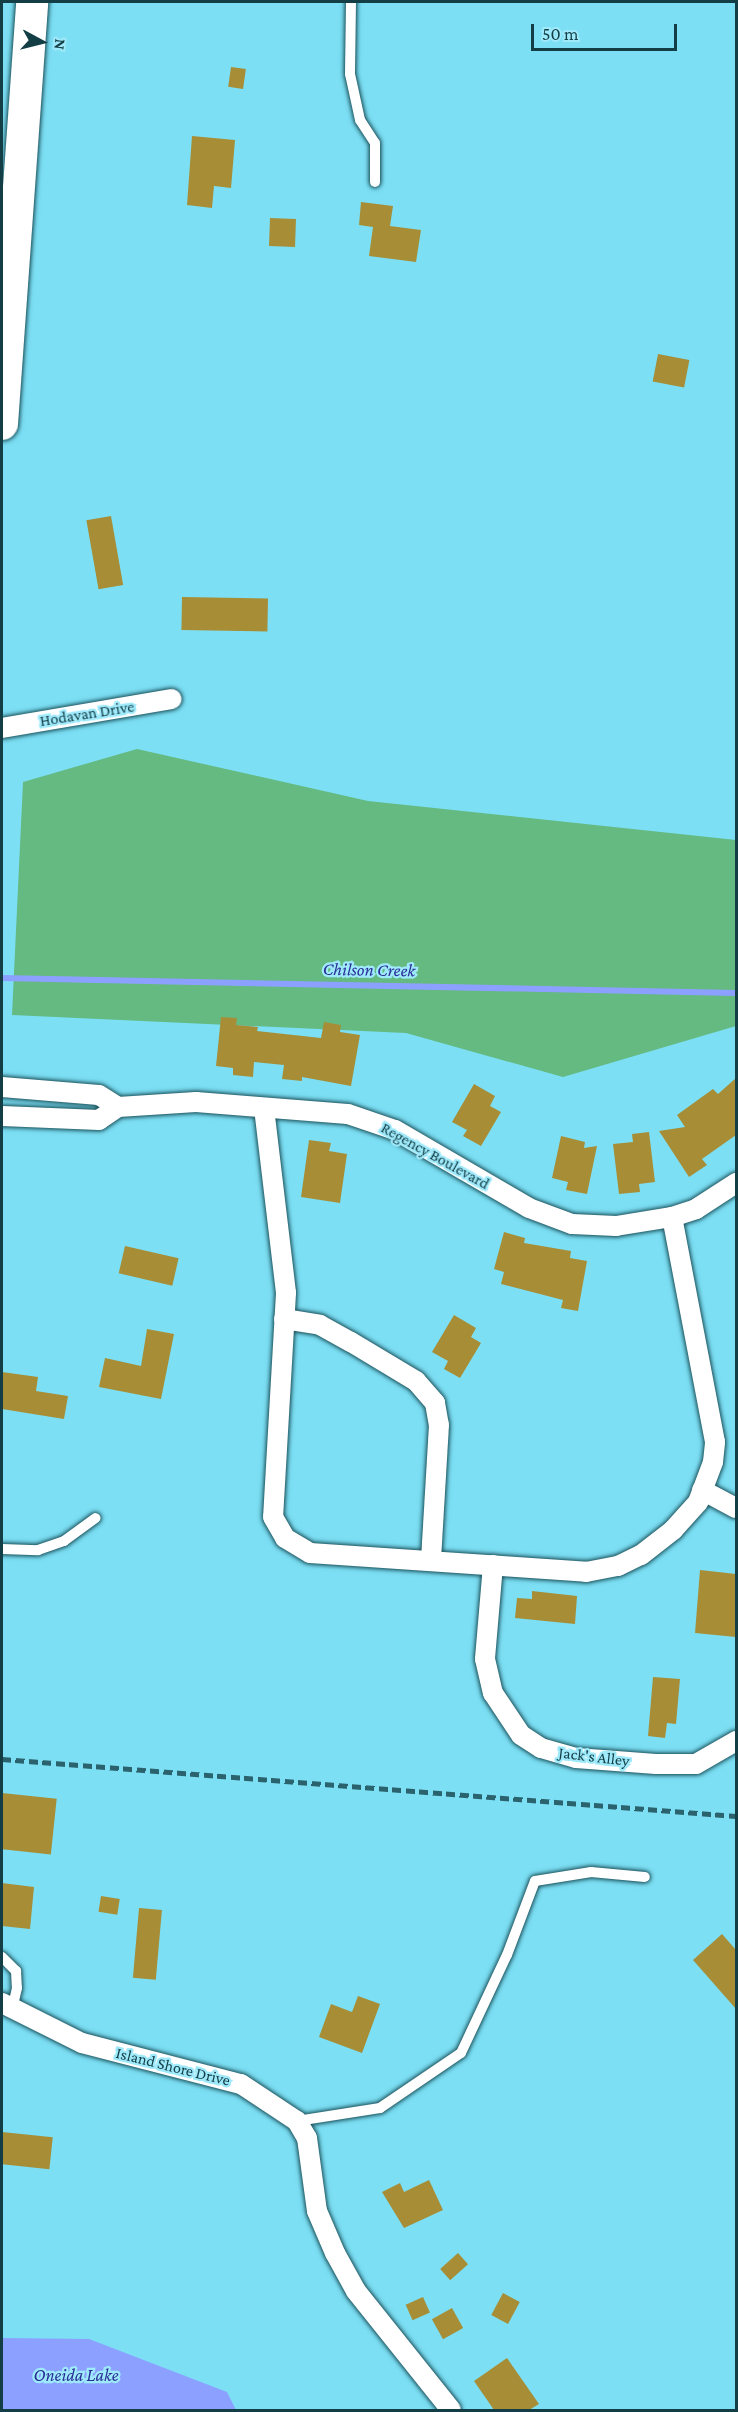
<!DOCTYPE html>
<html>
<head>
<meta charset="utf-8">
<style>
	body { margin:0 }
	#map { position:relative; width:738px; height:2412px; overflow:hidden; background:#7cdff4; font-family:"Crimson Pro",serif }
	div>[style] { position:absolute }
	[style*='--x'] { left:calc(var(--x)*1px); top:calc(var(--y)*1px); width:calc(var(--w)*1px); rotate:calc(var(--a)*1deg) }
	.green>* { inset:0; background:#64ba80 }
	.water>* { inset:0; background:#8ca1ff }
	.stream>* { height:6px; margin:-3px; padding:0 3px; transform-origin:3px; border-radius:3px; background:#8ca1ff }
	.building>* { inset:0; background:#a78e36; transform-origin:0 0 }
	.roads { filter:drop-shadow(0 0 2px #1c525c) drop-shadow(0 0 2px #1c525c) }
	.service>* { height:10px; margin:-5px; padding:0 5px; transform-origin:5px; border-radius:5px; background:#fff }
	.minor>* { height:20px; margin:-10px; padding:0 10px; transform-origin:10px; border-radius:10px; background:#fff }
	.primary>* { height:32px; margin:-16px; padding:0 16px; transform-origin:16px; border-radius:16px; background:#fff }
	.rail>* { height:4.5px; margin-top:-2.25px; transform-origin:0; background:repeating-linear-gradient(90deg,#2a626d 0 9px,transparent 0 13.5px) }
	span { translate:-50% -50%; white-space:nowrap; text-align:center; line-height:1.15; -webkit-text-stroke:4.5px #9ee9fa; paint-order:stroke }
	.street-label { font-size:16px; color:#133e46 }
	.water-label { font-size:18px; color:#292e97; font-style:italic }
	.frame { position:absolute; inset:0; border:3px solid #133e46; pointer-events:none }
	.north { position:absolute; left:12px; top:12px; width:60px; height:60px; -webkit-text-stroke:4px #9ee9fa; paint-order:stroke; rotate:97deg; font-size:16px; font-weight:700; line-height:24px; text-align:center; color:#133e46 }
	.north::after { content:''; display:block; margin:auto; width:21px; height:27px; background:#133e46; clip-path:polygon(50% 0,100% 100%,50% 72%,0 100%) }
	.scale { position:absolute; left:531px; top:24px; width:146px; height:27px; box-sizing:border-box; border:3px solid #133e46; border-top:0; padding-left:8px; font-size:18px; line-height:21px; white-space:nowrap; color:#133e46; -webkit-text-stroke:4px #9ee9fa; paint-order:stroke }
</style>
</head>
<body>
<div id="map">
	<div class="green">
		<i style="clip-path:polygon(137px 749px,368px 801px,736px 840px,736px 1026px,563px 1077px,406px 1033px,12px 1015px,23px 782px)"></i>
	</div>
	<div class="water">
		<i style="clip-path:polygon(2px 2338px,89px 2339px,227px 2392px,236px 2410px,2px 2410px)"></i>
	</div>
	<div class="stream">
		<i style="--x:2;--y:978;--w:734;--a:1.17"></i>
	</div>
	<div class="building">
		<i style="left:231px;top:67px;width:15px;height:20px;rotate:8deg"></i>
		<i style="clip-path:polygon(192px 136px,235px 140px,231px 188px,214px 186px,212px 208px,187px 205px)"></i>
		<i style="clip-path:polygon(361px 202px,393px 206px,390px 226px,421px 230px,416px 262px,369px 256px,373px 227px,359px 225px)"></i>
		<i style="left:270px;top:218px;width:26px;height:28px;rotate:2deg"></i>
		<i style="left:658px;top:354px;width:32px;height:28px;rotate:11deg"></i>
		<i style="left:111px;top:516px;width:70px;height:25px;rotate:80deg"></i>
		<i style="left:182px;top:597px;width:86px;height:33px;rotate:1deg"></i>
		<i style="clip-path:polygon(221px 1017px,237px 1018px,236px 1025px,258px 1027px,257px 1031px,321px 1038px,324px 1022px,341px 1025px,340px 1032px,360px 1035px,351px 1086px,302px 1077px,302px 1081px,282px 1079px,284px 1065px,254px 1062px,253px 1077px,233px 1075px,233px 1068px,216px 1066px)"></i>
		<i style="clip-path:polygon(736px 1078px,736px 1135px,702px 1159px,707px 1165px,689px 1177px,659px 1131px,685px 1127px,677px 1115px,713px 1089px,718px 1094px)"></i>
		<i style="clip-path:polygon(474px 1084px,495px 1096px,490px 1106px,501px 1112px,481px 1146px,463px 1136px,467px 1130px,452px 1122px)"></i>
		<i style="clip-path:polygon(649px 1132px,655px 1182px,639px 1184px,640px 1192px,619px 1194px,613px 1144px,633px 1142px,632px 1134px)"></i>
		<i style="clip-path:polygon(561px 1136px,585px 1142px,584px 1148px,597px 1146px,587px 1194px,566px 1190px,568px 1182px,552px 1178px)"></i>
		<i style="clip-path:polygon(309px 1140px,331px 1143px,329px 1151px,347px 1154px,340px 1203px,301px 1197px)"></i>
		<i style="clip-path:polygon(504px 1232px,525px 1238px,524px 1243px,571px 1251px,570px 1258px,587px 1261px,578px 1311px,561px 1308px,563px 1300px,501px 1284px,504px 1272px,494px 1269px)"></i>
		<i style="left:125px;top:1246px;width:55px;height:28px;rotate:13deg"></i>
		<i style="clip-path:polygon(454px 1315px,476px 1328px,471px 1337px,481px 1343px,460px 1378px,444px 1369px,448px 1361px,432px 1352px)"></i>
		<i style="clip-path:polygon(147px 1329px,174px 1334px,161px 1399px,99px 1387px,105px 1358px,141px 1366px)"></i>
		<i style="clip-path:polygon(2px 1372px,38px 1377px,36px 1391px,68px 1396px,64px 1419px,2px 1409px)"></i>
		<i style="clip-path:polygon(700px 1570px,736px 1574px,736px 1637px,695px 1633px)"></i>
		<i style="clip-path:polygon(532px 1591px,577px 1596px,575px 1624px,515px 1618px,517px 1598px,532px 1599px)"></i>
		<i style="clip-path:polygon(653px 1677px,680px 1679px,676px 1724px,667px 1723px,665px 1738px,648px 1736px)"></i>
		<i style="left:2px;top:1793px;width:55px;height:56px;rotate:6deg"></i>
		<i style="clip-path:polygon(2px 1883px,34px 1887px,30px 1929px,2px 1926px)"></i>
		<i style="left:101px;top:1896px;width:19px;height:16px;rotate:9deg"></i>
		<i style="left:139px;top:1908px;width:23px;height:70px;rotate:5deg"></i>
		<i style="clip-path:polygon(722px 1934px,736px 1950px,736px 2009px,693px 1960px)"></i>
		<i style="clip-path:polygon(358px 1996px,380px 2004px,362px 2053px,319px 2037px,331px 2004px,352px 2012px)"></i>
		<i style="left:2px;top:2132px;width:51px;height:32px;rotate:6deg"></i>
		<i style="clip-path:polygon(429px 2180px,443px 2210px,404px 2228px,382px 2192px,400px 2183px,404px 2192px)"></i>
		<i style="left:458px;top:2253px;width:15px;height:24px;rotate:48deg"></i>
		<i style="left:503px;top:2293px;width:19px;height:25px;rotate:28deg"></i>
		<i style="left:423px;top:2297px;width:17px;height:19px;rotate:66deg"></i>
		<i style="left:452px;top:2308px;width:23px;height:23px;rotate:61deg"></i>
		<i style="clip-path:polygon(507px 2358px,539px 2404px,529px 2410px,494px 2410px,474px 2381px)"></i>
	</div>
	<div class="roads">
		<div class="service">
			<i style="--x:351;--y:2;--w:72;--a:90.8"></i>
			<i style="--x:350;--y:74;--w:47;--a:77.7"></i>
			<i style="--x:360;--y:120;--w:27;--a:57"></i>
			<i style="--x:375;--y:143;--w:39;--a:90"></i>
			<i style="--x:2;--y:1549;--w:36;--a:2"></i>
			<i style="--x:38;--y:1550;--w:28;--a:-19"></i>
			<i style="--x:64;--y:1541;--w:39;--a:-36"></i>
			<i style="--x:2;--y:1957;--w:20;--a:45"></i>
			<i style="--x:16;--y:1971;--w:17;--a:87"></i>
			<i style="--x:17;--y:1988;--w:22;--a:103"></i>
			<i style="--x:297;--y:2121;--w:84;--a:-8.9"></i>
			<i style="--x:380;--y:2108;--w:98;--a:-34.2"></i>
			<i style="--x:461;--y:2053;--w:108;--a:-64.9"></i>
			<i style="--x:507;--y:1955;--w:79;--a:-69.3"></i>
			<i style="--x:535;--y:1881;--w:57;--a:-9.1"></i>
			<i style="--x:591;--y:1872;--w:54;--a:5.3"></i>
		</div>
		<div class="minor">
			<i style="--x:2;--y:728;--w:172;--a:-9.7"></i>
			<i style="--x:2;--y:1087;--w:97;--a:4.7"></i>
			<i style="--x:99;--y:1095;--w:22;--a:32"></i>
			<i style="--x:118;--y:1107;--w:23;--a:146"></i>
			<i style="--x:99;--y:1120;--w:97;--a:-177.6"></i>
			<i style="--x:118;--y:1107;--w:78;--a:-3.7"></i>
			<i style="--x:196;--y:1102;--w:152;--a:4.5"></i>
			<i style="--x:348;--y:1114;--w:50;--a:18.8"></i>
			<i style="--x:395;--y:1130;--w:155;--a:30.2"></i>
			<i style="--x:529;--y:1208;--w:46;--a:20.4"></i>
			<i style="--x:572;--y:1224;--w:44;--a:2.6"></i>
			<i style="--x:616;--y:1226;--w:57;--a:-9.1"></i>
			<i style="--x:672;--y:1217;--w:25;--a:-18"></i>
			<i style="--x:696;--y:1209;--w:48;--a:-33"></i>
			<i style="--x:264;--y:1108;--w:186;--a:83.2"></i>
			<i style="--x:286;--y:1293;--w:224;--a:93.3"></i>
			<i style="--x:273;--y:1517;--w:24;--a:60"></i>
			<i style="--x:285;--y:1538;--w:29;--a:31"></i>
			<i style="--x:310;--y:1553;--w:277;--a:3.9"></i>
			<i style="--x:586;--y:1572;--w:33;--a:-11"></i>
			<i style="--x:618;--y:1566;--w:25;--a:-26"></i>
			<i style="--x:641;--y:1555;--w:41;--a:-38"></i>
			<i style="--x:673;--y:1530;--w:38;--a:-48"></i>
			<i style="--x:698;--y:1502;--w:43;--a:-69.4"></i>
			<i style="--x:713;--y:1462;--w:20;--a:-84"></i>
			<i style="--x:715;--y:1442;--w:229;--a:-100.8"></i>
			<i style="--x:284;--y:1319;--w:36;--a:9"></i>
			<i style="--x:320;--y:1325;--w:35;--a:29"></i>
			<i style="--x:351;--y:1342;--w:76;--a:31"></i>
			<i style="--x:416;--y:1381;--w:29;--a:49"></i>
			<i style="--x:435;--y:1403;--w:22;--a:80"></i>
			<i style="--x:439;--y:1425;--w:136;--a:93.4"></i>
			<i style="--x:702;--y:1490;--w:38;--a:28"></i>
			<i style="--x:493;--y:1565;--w:94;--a:94.9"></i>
			<i style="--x:485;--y:1659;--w:35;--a:77"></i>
			<i style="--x:493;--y:1693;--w:50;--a:56.3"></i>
			<i style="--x:521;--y:1735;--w:24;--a:33"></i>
			<i style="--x:541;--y:1748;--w:36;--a:16"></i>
			<i style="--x:576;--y:1758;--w:80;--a:4.3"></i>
			<i style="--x:656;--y:1764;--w:40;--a:0"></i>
			<i style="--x:696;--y:1764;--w:46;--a:-29.9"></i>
			<i style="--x:2;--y:2003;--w:89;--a:26.6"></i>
			<i style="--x:82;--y:2043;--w:164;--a:14.5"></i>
			<i style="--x:241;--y:2084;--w:67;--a:33.5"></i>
			<i style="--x:297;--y:2121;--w:20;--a:60"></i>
			<i style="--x:307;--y:2138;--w:74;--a:82.2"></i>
			<i style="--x:317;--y:2211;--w:46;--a:66.8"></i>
			<i style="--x:335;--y:2253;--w:43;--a:61.1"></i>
			<i style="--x:356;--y:2291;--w:152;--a:51.4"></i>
		</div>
		<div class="primary">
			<i style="--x:2;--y:424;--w:423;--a:-85.9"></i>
		</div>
	</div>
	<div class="rail">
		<i style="--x:2;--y:1759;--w:736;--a:4.44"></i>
	</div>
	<div class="street-label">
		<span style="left:87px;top:714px;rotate:-9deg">Hodavan Drive</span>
		<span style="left:435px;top:1156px;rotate:29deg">Regency Boulevard</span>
		<span style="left:594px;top:1757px;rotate:7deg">Jack's Alley</span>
		<span style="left:173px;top:2067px;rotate:14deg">Island Shore Drive</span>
	</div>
	<div class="water-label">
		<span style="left:369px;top:970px;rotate:1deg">Chilson Creek</span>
		<span style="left:76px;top:2375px">Oneida Lake</span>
	</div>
	<div class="frame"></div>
	<div class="north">N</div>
	<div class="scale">50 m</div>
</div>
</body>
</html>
